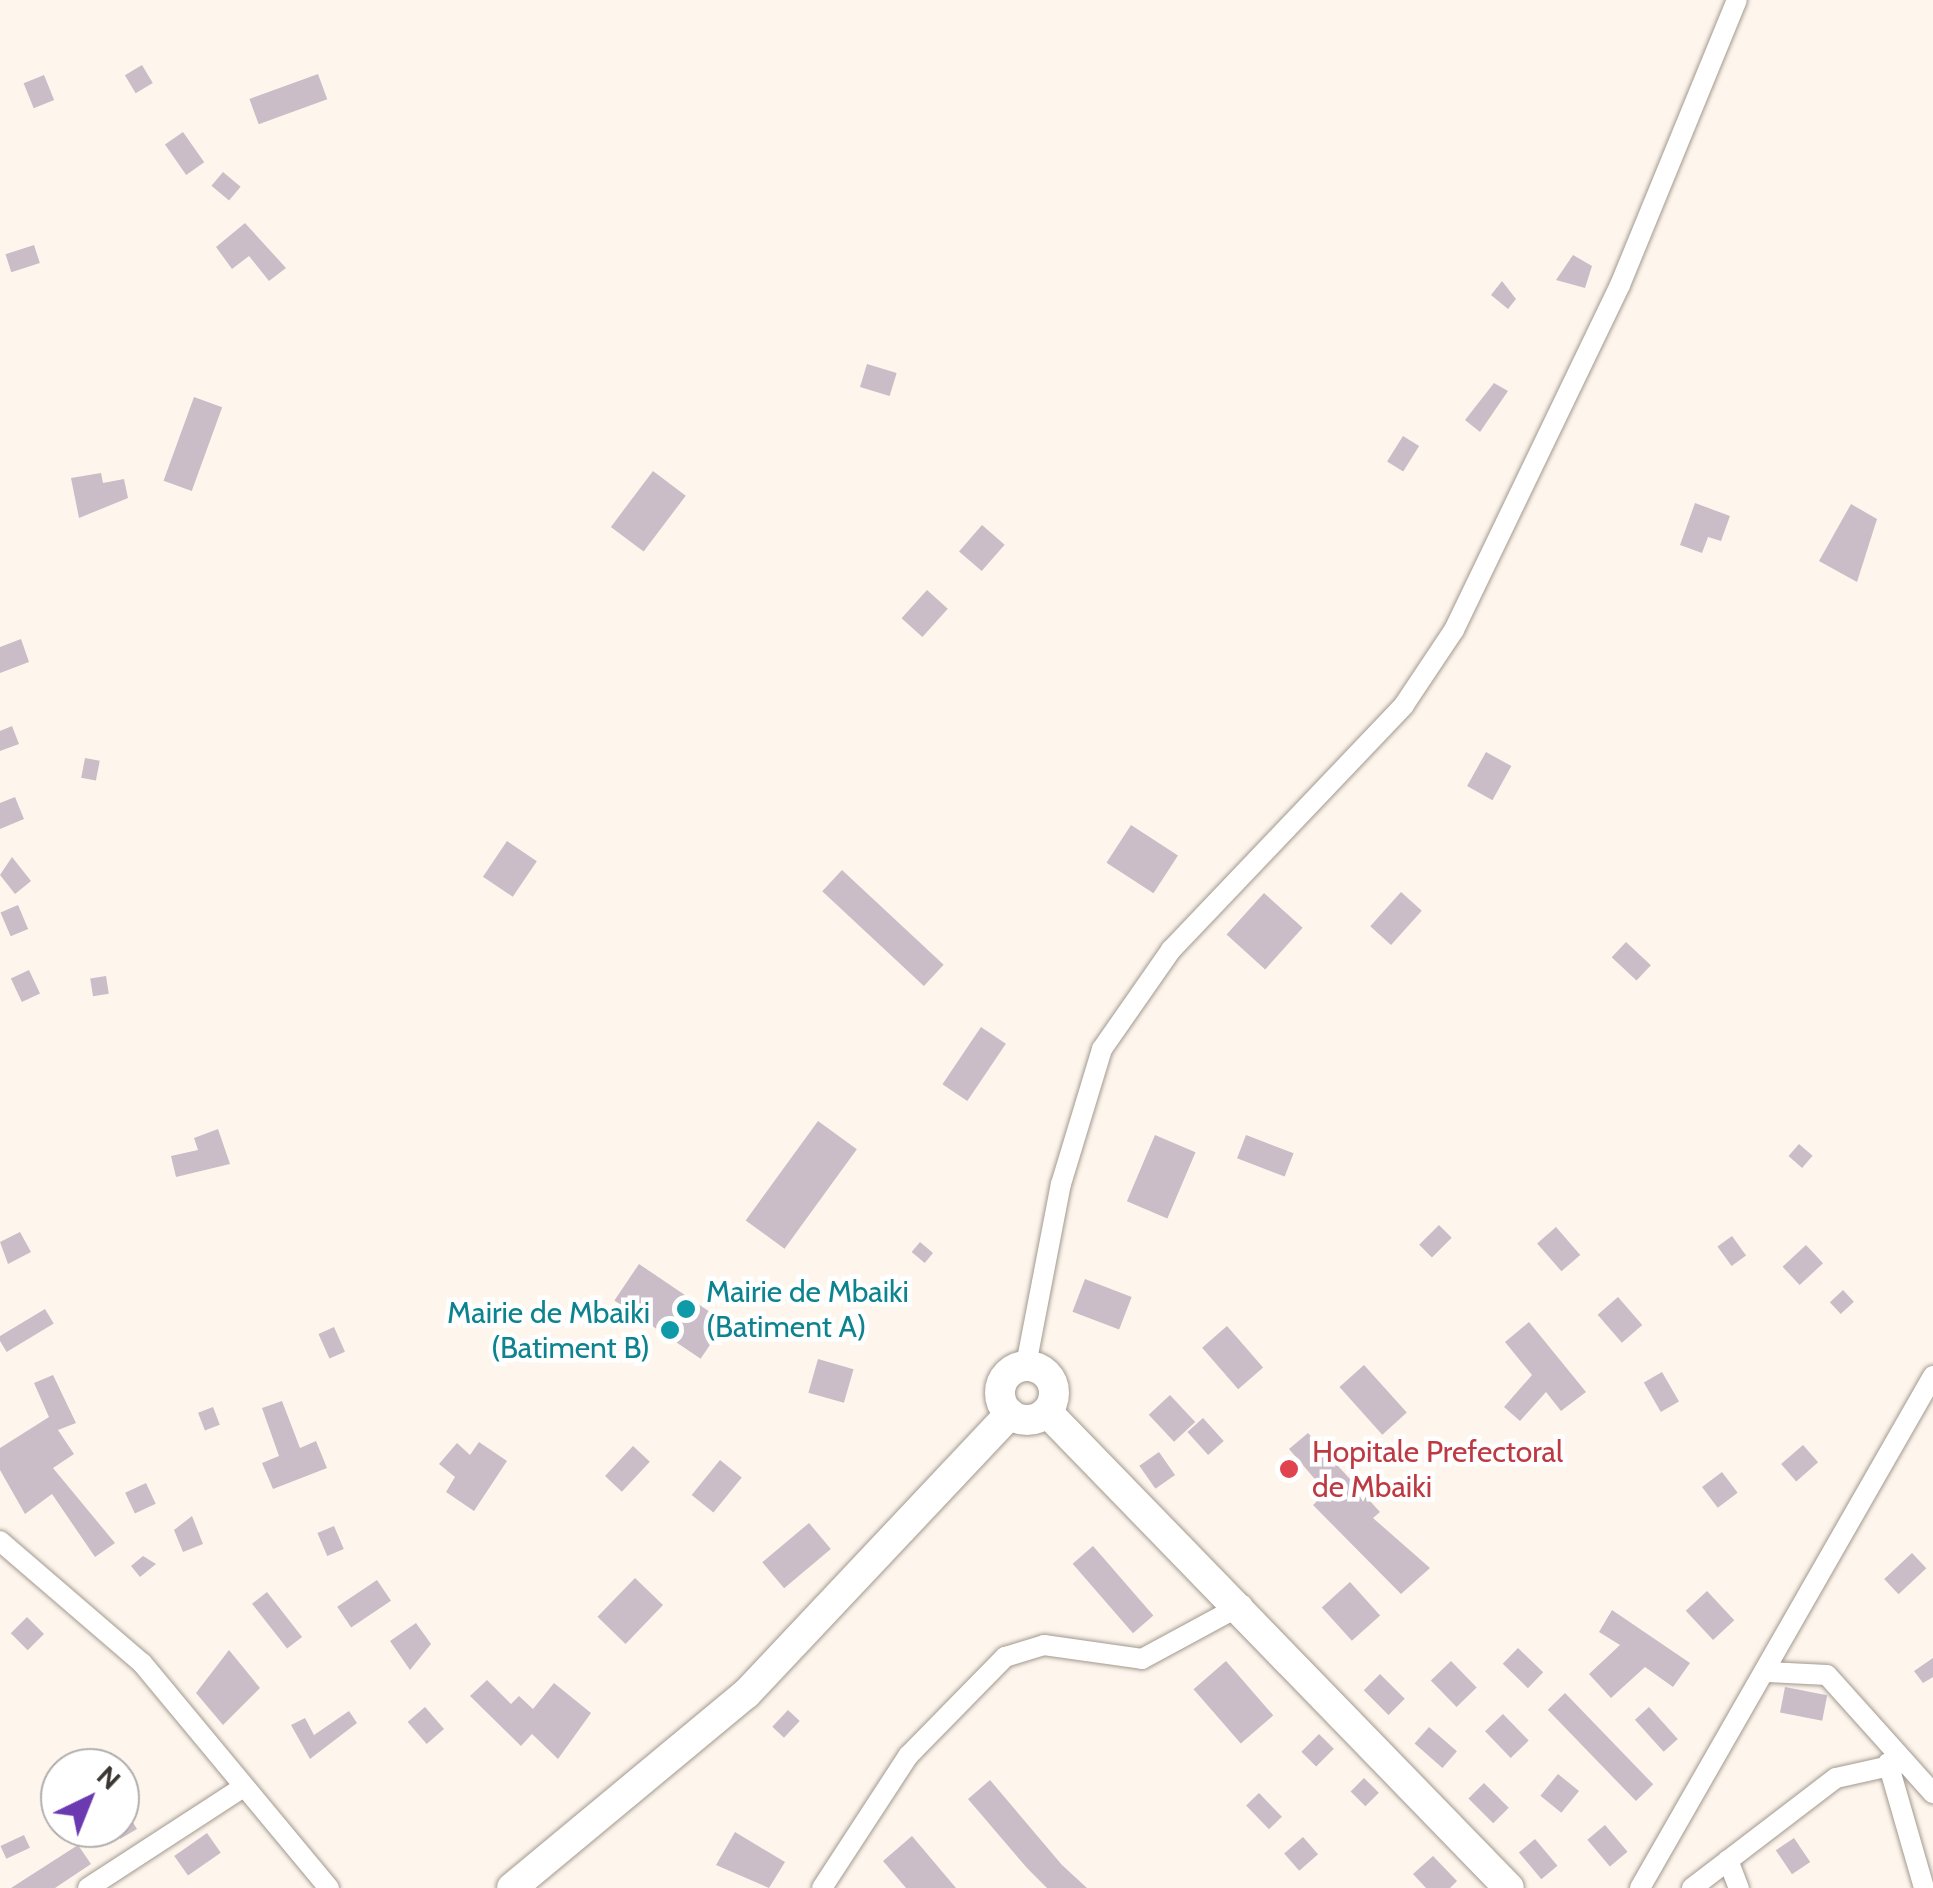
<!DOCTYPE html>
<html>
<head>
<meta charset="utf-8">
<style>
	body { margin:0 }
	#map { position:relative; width:1933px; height:1888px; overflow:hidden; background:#fef6ed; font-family:Cabin,sans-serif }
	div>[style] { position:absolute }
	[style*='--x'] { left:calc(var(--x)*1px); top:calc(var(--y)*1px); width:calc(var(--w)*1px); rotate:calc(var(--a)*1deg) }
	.building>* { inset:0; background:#cabdc7; transform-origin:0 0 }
	.roads { filter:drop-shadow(0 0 2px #a2988e) drop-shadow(0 0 2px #a2988e) }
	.minor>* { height:20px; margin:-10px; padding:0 10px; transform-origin:10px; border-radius:10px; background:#fff }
	.primary>* { height:30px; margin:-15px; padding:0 15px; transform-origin:15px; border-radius:15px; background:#fff }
	.primary>.ring { margin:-15px; padding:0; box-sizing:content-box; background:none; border:30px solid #fff; border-radius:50% }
	.dots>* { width:28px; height:28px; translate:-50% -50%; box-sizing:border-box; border:5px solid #fff; border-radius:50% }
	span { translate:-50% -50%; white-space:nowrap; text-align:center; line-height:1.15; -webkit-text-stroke:9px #fff; paint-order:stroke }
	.culture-label { font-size:30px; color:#0d838f }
	.left { translate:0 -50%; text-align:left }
	.right { translate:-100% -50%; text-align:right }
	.health-label { font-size:30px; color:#be3a42 }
	.north { position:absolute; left:40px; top:1748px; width:100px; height:100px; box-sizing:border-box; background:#fff; border:2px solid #b0aead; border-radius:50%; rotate:43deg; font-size:28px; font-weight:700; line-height:40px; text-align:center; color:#393531 }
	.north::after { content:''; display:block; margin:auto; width:35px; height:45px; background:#6b3ab1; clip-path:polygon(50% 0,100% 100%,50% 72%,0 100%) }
</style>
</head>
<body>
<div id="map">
	<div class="building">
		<i style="left:142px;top:65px;width:21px;height:20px;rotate:59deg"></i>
		<i style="left:318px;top:74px;width:27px;height:73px;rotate:70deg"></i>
		<i style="left:44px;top:75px;width:27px;height:22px;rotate:68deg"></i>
		<i style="left:183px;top:132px;width:37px;height:22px;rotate:55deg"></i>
		<i style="left:223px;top:172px;width:23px;height:18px;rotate:40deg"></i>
		<i style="clip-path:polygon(245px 223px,286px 268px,269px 281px,249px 256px,232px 269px,216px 247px)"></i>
		<i style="left:34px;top:245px;width:19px;height:30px;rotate:72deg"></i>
		<i style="clip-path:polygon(1573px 255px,1592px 266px,1585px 288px,1556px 280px)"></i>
		<i style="clip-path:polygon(1502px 281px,1516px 299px,1508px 309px,1491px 295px)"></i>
		<i style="left:867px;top:364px;width:31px;height:24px;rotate:17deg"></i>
		<i style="clip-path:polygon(1494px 383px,1508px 391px,1480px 432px,1465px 420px)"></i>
		<i style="left:194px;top:397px;width:30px;height:89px;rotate:20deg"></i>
		<i style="left:1403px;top:436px;width:19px;height:30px;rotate:32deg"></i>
		<i style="left:653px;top:471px;width:41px;height:70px;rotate:37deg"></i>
		<i style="clip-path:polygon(101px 473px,103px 483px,124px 479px,128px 498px,79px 518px,71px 478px)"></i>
		<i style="clip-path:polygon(1695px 503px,1730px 516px,1721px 541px,1708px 537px,1702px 553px,1680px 545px)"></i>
		<i style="clip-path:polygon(1851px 504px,1877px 519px,1857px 582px,1819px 561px)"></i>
		<i style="left:982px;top:525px;width:30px;height:35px;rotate:41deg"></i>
		<i style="left:927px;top:590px;width:28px;height:38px;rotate:42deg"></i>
		<i style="clip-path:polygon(21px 639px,29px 662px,0 673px,0 647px)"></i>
		<i style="clip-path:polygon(12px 726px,19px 744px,0 751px,0 731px)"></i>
		<i style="left:1486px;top:752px;width:29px;height:39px;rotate:29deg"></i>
		<i style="left:85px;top:758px;width:15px;height:20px;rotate:11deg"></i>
		<i style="clip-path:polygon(15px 797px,24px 819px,0 829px,0 803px)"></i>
		<i style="left:1131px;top:825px;width:56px;height:45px;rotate:33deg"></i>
		<i style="left:507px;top:841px;width:36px;height:43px;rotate:34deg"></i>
		<i style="clip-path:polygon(12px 857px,31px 881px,15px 894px,0 875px)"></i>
		<i style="left:842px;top:870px;width:139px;height:29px;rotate:43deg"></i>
		<i style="left:1401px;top:892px;width:28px;height:46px;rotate:42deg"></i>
		<i style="left:1264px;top:893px;width:52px;height:56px;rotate:42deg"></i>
		<i style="left:18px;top:905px;width:26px;height:19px;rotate:67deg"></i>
		<i style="left:1626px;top:942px;width:34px;height:21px;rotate:43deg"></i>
		<i style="left:29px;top:970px;width:26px;height:20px;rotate:65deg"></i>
		<i style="left:106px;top:976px;width:18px;height:16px;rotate:81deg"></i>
		<i style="left:981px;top:1027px;width:30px;height:69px;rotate:34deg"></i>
		<i style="left:818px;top:1121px;width:48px;height:123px;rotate:36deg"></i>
		<i style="clip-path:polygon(218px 1129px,230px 1164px,176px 1177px,171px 1156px,198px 1150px,194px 1138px)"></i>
		<i style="left:1155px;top:1135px;width:44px;height:72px;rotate:23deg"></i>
		<i style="left:1246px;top:1135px;width:51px;height:25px;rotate:21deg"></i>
		<i style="left:1799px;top:1144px;width:18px;height:16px;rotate:41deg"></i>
		<i style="left:1439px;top:1225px;width:18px;height:28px;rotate:45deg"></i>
		<i style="left:1556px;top:1227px;width:37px;height:25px;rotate:49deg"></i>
		<i style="clip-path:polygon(20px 1232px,31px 1252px,8px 1264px,0 1242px)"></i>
		<i style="left:1732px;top:1236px;width:24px;height:18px;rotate:54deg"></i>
		<i style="left:920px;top:1242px;width:17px;height:13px;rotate:40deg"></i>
		<i style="left:1806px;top:1245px;width:25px;height:32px;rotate:47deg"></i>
		<i style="left:639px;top:1264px;width:104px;height:44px;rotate:34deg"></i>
		<i style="left:1085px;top:1279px;width:50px;height:35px;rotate:21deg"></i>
		<i style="left:1843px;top:1290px;width:16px;height:18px;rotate:47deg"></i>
		<i style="left:1618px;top:1297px;width:37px;height:27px;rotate:49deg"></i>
		<i style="left:45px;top:1309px;width:17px;height:55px;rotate:59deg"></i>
		<i style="clip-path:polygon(1529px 1322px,1586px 1392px,1561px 1411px,1546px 1392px,1520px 1421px,1504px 1407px,1532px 1375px,1505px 1342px)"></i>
		<i style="left:1227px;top:1326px;width:55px;height:33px;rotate:49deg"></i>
		<i style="left:334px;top:1327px;width:27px;height:17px;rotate:66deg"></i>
		<i style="left:818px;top:1359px;width:37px;height:35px;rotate:16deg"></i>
		<i style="left:1364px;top:1365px;width:64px;height:33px;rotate:48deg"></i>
		<i style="left:1662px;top:1372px;width:34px;height:21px;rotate:60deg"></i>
		<i style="clip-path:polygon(53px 1375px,76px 1423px,58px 1430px,74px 1454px,53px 1468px,115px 1543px,95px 1557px,52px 1494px,25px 1514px,0 1470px,0 1448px,49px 1417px,34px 1383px)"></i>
		<i style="left:1170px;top:1395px;width:37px;height:29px;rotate:47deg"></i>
		<i style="clip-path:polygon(282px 1401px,300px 1448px,316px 1441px,327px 1468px,273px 1489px,262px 1463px,279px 1456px,262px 1408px)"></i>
		<i style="left:213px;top:1407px;width:19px;height:16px;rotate:69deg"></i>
		<i style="left:1203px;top:1418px;width:31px;height:21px;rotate:48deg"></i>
		<i style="clip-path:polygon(1308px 1433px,1380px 1512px,1373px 1518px,1430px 1568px,1401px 1594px,1313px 1505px,1326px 1492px,1289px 1449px)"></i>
		<i style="clip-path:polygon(479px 1442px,507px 1461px,474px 1511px,446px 1492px,455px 1477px,439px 1464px,457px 1443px,470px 1455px)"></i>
		<i style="left:1803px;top:1445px;width:23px;height:29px;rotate:49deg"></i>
		<i style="left:633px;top:1446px;width:23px;height:41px;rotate:43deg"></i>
		<i style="left:1159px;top:1452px;width:28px;height:24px;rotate:55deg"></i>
		<i style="left:720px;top:1460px;width:28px;height:45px;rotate:39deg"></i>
		<i style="left:1722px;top:1472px;width:26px;height:25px;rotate:53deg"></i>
		<i style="left:146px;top:1483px;width:23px;height:23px;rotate:65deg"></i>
		<i style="clip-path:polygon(192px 1516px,203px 1544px,183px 1552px,174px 1530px)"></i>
		<i style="left:809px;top:1523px;width:34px;height:61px;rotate:50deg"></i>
		<i style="left:334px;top:1526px;width:25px;height:18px;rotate:67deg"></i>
		<i style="left:1093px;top:1546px;width:92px;height:27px;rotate:49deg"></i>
		<i style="left:1912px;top:1553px;width:21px;height:38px;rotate:47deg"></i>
		<i style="clip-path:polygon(143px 1556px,156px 1564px,140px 1577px,131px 1566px)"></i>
		<i style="left:635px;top:1578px;width:39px;height:54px;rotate:44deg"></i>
		<i style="left:377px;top:1580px;width:25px;height:48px;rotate:56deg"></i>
		<i style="left:1350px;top:1582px;width:45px;height:38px;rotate:48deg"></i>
		<i style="left:1707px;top:1591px;width:40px;height:29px;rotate:47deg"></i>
		<i style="left:267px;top:1592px;width:57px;height:19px;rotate:52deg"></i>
		<i style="clip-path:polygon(1612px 1610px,1690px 1663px,1673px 1687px,1645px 1667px,1611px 1698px,1589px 1674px,1620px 1645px,1599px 1632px)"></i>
		<i style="left:27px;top:1617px;width:24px;height:23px;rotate:45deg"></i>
		<i style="clip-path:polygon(416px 1623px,431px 1644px,410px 1670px,390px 1641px)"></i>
		<i style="left:1518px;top:1648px;width:35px;height:22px;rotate:44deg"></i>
		<i style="clip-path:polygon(229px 1650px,260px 1688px,223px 1725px,196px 1693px)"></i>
		<i style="clip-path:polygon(1933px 1658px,1933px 1677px,1923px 1683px,1914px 1671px)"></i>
		<i style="left:1226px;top:1661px;width:72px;height:43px;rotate:49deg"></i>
		<i style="left:1451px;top:1661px;width:37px;height:28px;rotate:46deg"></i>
		<i style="left:1380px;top:1674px;width:35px;height:23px;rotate:45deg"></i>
		<i style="clip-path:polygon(487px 1680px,511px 1704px,519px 1696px,533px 1709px,554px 1683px,591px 1713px,558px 1759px,532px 1734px,521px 1746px,470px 1696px)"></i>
		<i style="left:1785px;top:1687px;width:43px;height:26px;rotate:11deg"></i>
		<i style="left:1565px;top:1693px;width:127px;height:24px;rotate:46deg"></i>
		<i style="left:425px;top:1707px;width:29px;height:23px;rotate:49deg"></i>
		<i style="left:1649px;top:1707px;width:43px;height:19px;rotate:48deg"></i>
		<i style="left:788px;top:1710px;width:16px;height:23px;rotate:43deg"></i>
		<i style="clip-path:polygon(349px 1711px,357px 1723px,310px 1759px,291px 1725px,305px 1718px,314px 1735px)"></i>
		<i style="left:1503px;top:1714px;width:37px;height:25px;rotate:46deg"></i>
		<i style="left:1429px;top:1727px;width:37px;height:22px;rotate:41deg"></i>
		<i style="left:1319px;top:1734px;width:21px;height:25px;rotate:45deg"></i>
		<i style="left:1558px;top:1774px;width:27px;height:28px;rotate:39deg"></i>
		<i style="left:1364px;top:1778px;width:21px;height:19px;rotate:45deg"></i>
		<i style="clip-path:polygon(990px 1780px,1062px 1865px,1087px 1888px,1047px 1888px,1027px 1868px,968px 1799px)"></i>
		<i style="left:1484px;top:1783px;width:35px;height:22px;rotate:45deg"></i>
		<i style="left:1259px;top:1793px;width:33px;height:18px;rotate:46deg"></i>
		<i style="clip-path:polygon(120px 1802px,137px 1829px,120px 1839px)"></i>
		<i style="left:1605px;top:1825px;width:35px;height:23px;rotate:50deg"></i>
		<i style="clip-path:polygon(735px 1832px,785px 1862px,769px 1888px,716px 1865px)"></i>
		<i style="left:207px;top:1833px;width:24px;height:40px;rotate:55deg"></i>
		<i style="left:24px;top:1835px;width:14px;height:26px;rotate:65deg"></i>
		<i style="clip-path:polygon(912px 1836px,956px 1888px,906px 1888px,883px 1861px)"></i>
		<i style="left:1303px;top:1837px;width:23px;height:25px;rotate:49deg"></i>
		<i style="left:1794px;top:1838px;width:29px;height:22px;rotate:56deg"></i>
		<i style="left:1535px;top:1839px;width:35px;height:21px;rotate:50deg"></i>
		<i style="clip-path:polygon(78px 1845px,91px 1864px,55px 1888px,11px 1888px)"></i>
		<i style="clip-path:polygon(1433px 1856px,1457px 1881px,1450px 1888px,1426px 1888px,1413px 1874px)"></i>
	</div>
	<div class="roads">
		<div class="minor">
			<i style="--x:1026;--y:1365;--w:184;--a:-79.1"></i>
			<i style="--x:1061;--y:1184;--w:141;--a:-73.1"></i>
			<i style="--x:1102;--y:1049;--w:121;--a:-55.1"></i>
			<i style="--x:1171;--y:950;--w:338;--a:-46.4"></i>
			<i style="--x:1404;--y:705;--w:90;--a:-56.3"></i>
			<i style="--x:1454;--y:630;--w:383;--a:-64.3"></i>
			<i style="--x:1620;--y:285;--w:308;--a:-67.7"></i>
			<i style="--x:0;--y:1541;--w:187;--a:40.7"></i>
			<i style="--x:142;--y:1663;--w:293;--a:50.3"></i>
			<i style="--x:1768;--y:1672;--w:59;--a:2.9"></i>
			<i style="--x:1827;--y:1675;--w:159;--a:48.1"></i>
			<i style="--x:1888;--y:1763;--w:130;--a:73.9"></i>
			<i style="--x:1728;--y:1860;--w:30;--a:69"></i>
			<i style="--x:88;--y:1888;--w:180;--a:-33"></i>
			<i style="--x:822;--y:1888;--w:158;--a:-56.9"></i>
			<i style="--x:908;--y:1756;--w:139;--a:-45.6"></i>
			<i style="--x:1005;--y:1657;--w:41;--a:-17.1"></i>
			<i style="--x:1044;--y:1645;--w:99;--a:8.1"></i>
			<i style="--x:1142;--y:1659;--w:114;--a:-28.4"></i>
			<i style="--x:1640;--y:1888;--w:590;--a:-60.22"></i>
			<i style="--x:1692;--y:1888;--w:181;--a:-37.4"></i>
			<i style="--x:1836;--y:1778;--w:69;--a:-12.6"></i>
		</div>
		<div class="primary">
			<i class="ring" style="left:1000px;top:1366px;width:24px;height:24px"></i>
			<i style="--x:1047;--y:1412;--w:663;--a:45.86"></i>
			<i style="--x:512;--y:1888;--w:304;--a:-39.7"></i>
			<i style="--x:746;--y:1694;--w:385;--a:-46.7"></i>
		</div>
	</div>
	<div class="dots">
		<i style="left:686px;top:1309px;background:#0f9aa8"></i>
		<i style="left:670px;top:1330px;background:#0f9aa8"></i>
		<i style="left:1289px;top:1469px;background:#e0444e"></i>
	</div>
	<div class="culture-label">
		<span class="left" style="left:706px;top:1309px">Mairie de Mbaiki<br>(Batiment A)</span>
		<span class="right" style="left:650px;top:1330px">Mairie de Mbaiki<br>(Batiment B)</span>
	</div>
	<div class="health-label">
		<span class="left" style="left:1312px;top:1469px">Hopitale Prefectoral<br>de Mbaiki</span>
	</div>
	<div class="north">N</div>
</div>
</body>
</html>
